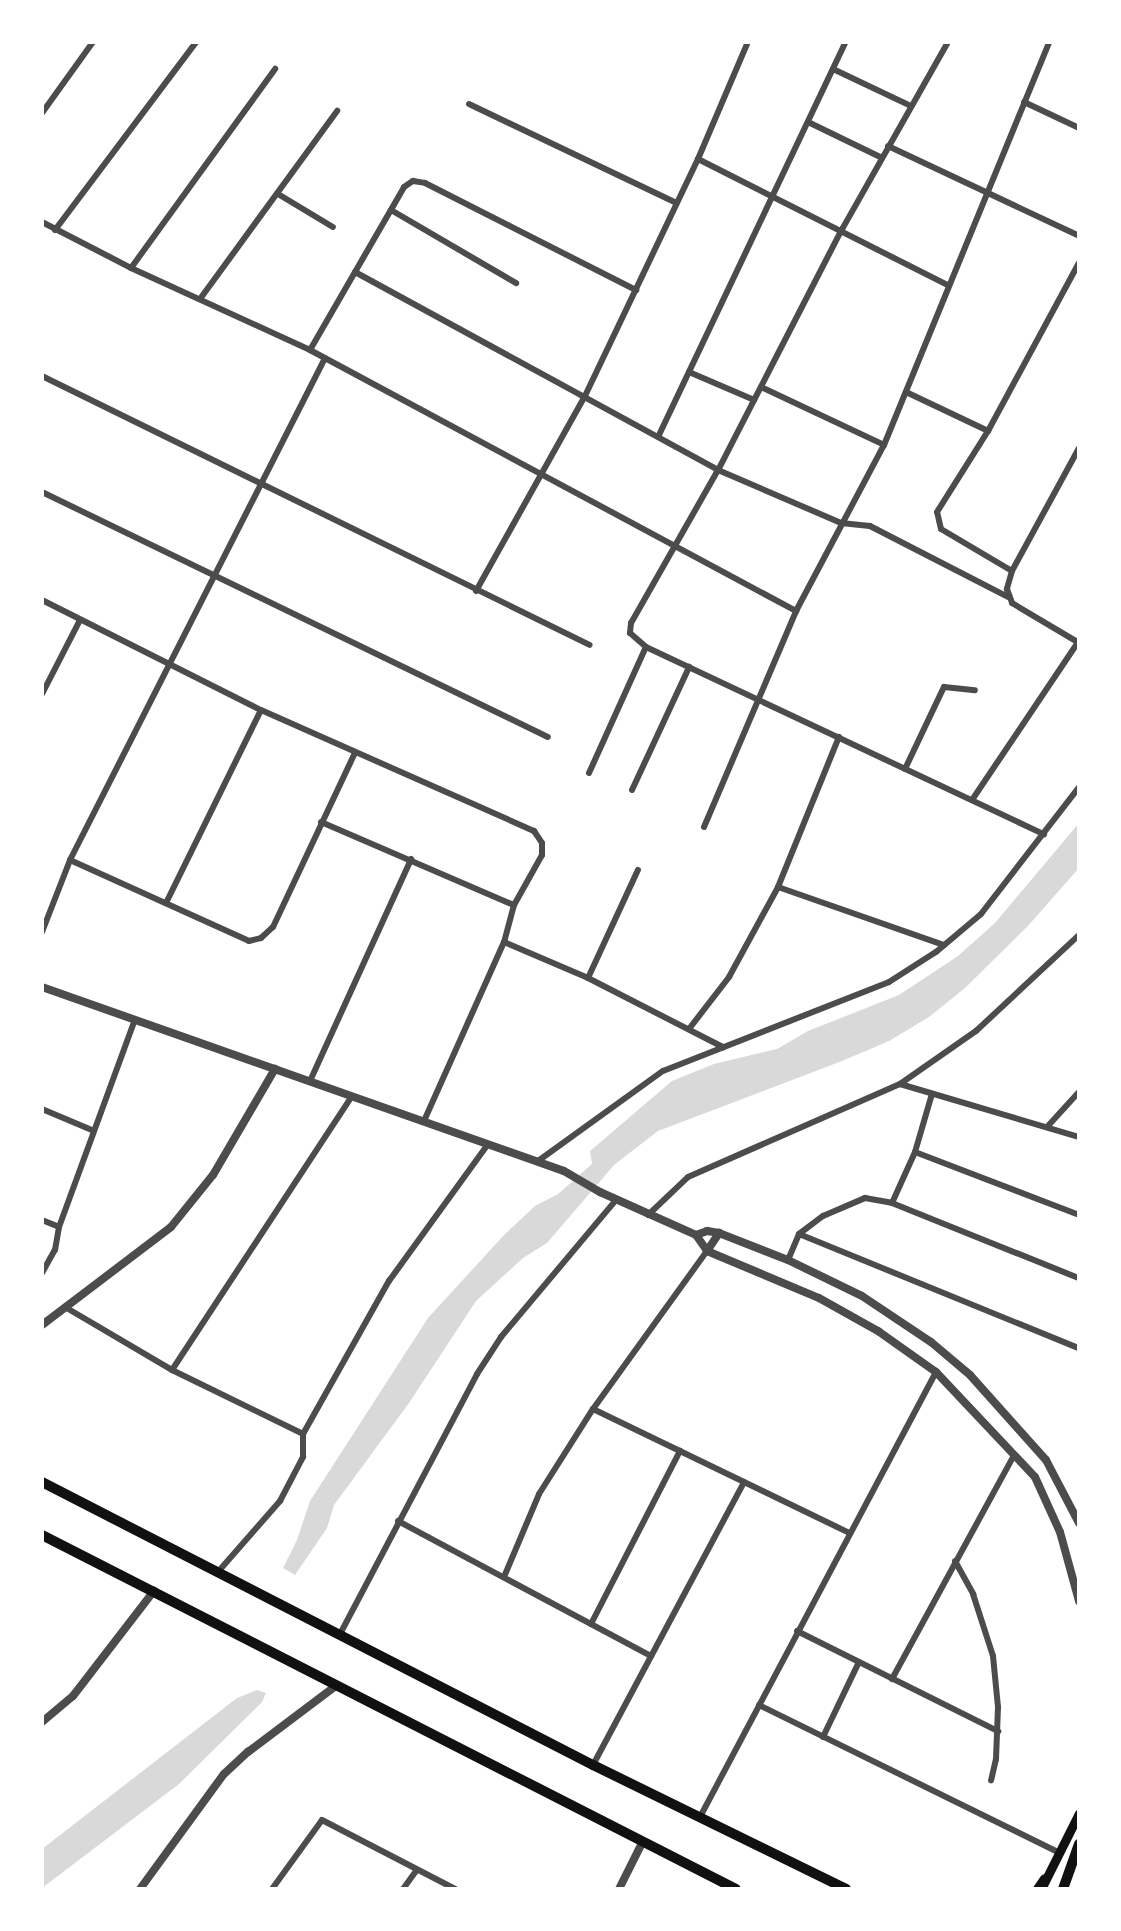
<!DOCTYPE html>
<html>
<head>
<meta charset="utf-8">
<style>
	body { margin:0 }
	#map { position:relative; width:1121px; height:1931px; overflow:hidden; background:#fff; font-family:Manrope,sans-serif }
	div>[style] { position:absolute }
	[style*='--x'] { left:calc(var(--x)*1px); top:calc(var(--y)*1px); width:calc(var(--w)*1px); rotate:calc(var(--a)*1deg) }
	.water>* { inset:0; background:#d9d9d9 }
	.minor>* { height:6px; margin:-3px; padding:0 3px; transform-origin:3px; border-radius:3px; background:#4c4c4c }
	.tertiary>* { height:8px; margin:-4px; padding:0 4px; transform-origin:4px; border-radius:4px; background:#4c4c4c }
	.secondary>* { height:9px; margin:-4.5px; padding:0 4.5px; transform-origin:4.5px; border-radius:4.5px; background:#111 }
	.primary>* { height:10px; margin:-5px; padding:0 5px; transform-origin:5px; border-radius:5px; background:#111 }
	span { translate:-50% -50%; white-space:nowrap; text-align:center; line-height:1.15; -webkit-text-stroke:8px #fff; paint-order:stroke }
	.frame { position:absolute; inset:0; border:44px solid #fff; pointer-events:none }
</style>
</head>
<body>
<div id="map">
	<div class="water">
		<i style="clip-path:polygon(1079px 823px,1079px 868px,1027px 927px,965px 988px,929px 1017px,889px 1041px,842px 1061px,658px 1131px,614px 1165px,547px 1243px,523px 1258px,476px 1301px,409px 1403px,334px 1505px,327px 1528px,295px 1575px,283px 1568px,297px 1540px,310px 1501px,428px 1318px,504px 1235px,535px 1206px,558px 1194px,592px 1164px,590px 1151px,672px 1081px,714px 1064px,777px 1049px,808px 1031px,899px 995px,958px 956px,995px 923px)"></i>
		<i style="clip-path:polygon(257px 1690px,266px 1693px,262px 1702px,179px 1784px,42px 1888px,42px 1849px,237px 1698px)"></i>
	</div>
	<div class="minor">
		<i style="--x:948;--y:42;--w:215;--a:119.5"></i>
		<i style="--x:842;--y:229;--w:271;--a:117.2"></i>
		<i style="--x:718;--y:470;--w:176;--a:119.6"></i>
		<i style="--x:631;--y:623;--w:10;--a:96"></i>
		<i style="--x:630;--y:633;--w:21;--a:41"></i>
		<i style="--x:646;--y:647;--w:440;--a:25.2"></i>
		<i style="--x:833;--y:69;--w:86;--a:25.4"></i>
		<i style="--x:1024;--y:102;--w:61;--a:25.3"></i>
		<i style="--x:469;--y:104;--w:230;--a:25.5"></i>
		<i style="--x:42;--y:113;--w:87;--a:-54.3"></i>
		<i style="--x:808;--y:122;--w:82;--a:25.9"></i>
		<i style="--x:888;--y:146;--w:211;--a:25.2"></i>
		<i style="--x:698;--y:159;--w:281;--a:26.8"></i>
		<i style="--x:278;--y:194;--w:64;--a:31"></i>
		<i style="--x:391;--y:210;--w:145;--a:30.3"></i>
		<i style="--x:42;--y:222;--w:100;--a:27.3"></i>
		<i style="--x:131;--y:268;--w:197;--a:24.6"></i>
		<i style="--x:310;--y:350;--w:552;--a:28.24"></i>
		<i style="--x:55;--y:230;--w:235;--a:-53.1"></i>
		<i style="--x:131;--y:268;--w:246;--a:-54.1"></i>
		<i style="--x:355;--y:272;--w:413;--a:28.6"></i>
		<i style="--x:718;--y:470;--w:134;--a:23.3"></i>
		<i style="--x:841;--y:523;--w:29;--a:6"></i>
		<i style="--x:870;--y:526;--w:155;--a:27.2"></i>
		<i style="--x:200;--y:299;--w:233;--a:-53.9"></i>
		<i style="--x:310;--y:350;--w:188;--a:-60"></i>
		<i style="--x:404;--y:187;--w:11;--a:-34"></i>
		<i style="--x:413;--y:181;--w:12;--a:9"></i>
		<i style="--x:425;--y:183;--w:237;--a:26.9"></i>
		<i style="--x:689;--y:372;--w:71;--a:23.3"></i>
		<i style="--x:42;--y:376;--w:610;--a:26.15"></i>
		<i style="--x:761;--y:387;--w:136;--a:25.2"></i>
		<i style="--x:906;--y:392;--w:91;--a:25.4"></i>
		<i style="--x:659;--y:435;--w:435;--a:-64.6"></i>
		<i style="--x:1079;--y:448;--w:140;--a:118.6"></i>
		<i style="--x:1012;--y:571;--w:19;--a:106"></i>
		<i style="--x:1007;--y:589;--w:15;--a:70"></i>
		<i style="--x:1012;--y:603;--w:78;--a:30.8"></i>
		<i style="--x:42;--y:492;--w:562;--a:25.84"></i>
		<i style="--x:1012;--y:571;--w:82;--a:-149.4"></i>
		<i style="--x:941;--y:529;--w:17;--a:-103"></i>
		<i style="--x:937;--y:512;--w:96;--a:-57.8"></i>
		<i style="--x:988;--y:431;--w:191;--a:-61.6"></i>
		<i style="--x:476;--y:591;--w:221;--a:-60.8"></i>
		<i style="--x:584;--y:398;--w:265;--a:-64.5"></i>
		<i style="--x:698;--y:159;--w:127;--a:-66.9"></i>
		<i style="--x:42;--y:600;--w:245;--a:26.7"></i>
		<i style="--x:261;--y:710;--w:299;--a:23.9"></i>
		<i style="--x:534;--y:831;--w:14;--a:56"></i>
		<i style="--x:542;--y:843;--w:12;--a:90"></i>
		<i style="--x:542;--y:855;--w:57;--a:119.2"></i>
		<i style="--x:514;--y:905;--w:38;--a:105"></i>
		<i style="--x:504;--y:942;--w:196;--a:114.1"></i>
		<i style="--x:42;--y:694;--w:83;--a:-62.8"></i>
		<i style="--x:905;--y:769;--w:91;--a:-64.6"></i>
		<i style="--x:944;--y:687;--w:31;--a:6"></i>
		<i style="--x:589;--y:773;--w:138;--a:-65.7"></i>
		<i style="--x:632;--y:790;--w:136;--a:-65.1"></i>
		<i style="--x:972;--y:800;--w:190;--a:-56.1"></i>
		<i style="--x:321;--y:822;--w:210;--a:23.3"></i>
		<i style="--x:704;--y:827;--w:235;--a:-66.9"></i>
		<i style="--x:796;--y:611;--w:188;--a:-62.1"></i>
		<i style="--x:884;--y:445;--w:435;--a:-67.7"></i>
		<i style="--x:70;--y:860;--w:196;--a:24.3"></i>
		<i style="--x:249;--y:941;--w:12;--a:-14"></i>
		<i style="--x:261;--y:938;--w:16;--a:-43"></i>
		<i style="--x:273;--y:927;--w:192;--a:-64.8"></i>
		<i style="--x:778;--y:887;--w:176;--a:19.3"></i>
		<i style="--x:166;--y:903;--w:215;--a:-63.8"></i>
		<i style="--x:42;--y:932;--w:77;--a:-68.7"></i>
		<i style="--x:70;--y:860;--w:563;--a:-63.07"></i>
		<i style="--x:504;--y:942;--w:91;--a:23.2"></i>
		<i style="--x:588;--y:978;--w:152;--a:27.1"></i>
		<i style="--x:588;--y:978;--w:119;--a:-65.2"></i>
		<i style="--x:689;--y:1029;--w:66;--a:-52.4"></i>
		<i style="--x:729;--y:977;--w:102;--a:-61.4"></i>
		<i style="--x:778;--y:887;--w:162;--a:-67.9"></i>
		<i style="--x:310;--y:1081;--w:244;--a:-65.5"></i>
		<i style="--x:900;--y:1084;--w:187;--a:16.5"></i>
		<i style="--x:42;--y:1109;--w:56;--a:22.9"></i>
		<i style="--x:1047;--y:1127;--w:47;--a:-47.6"></i>
		<i style="--x:915;--y:1152;--w:176;--a:21"></i>
		<i style="--x:538;--y:1161;--w:154;--a:-35.8"></i>
		<i style="--x:663;--y:1071;--w:243;--a:-21.5"></i>
		<i style="--x:889;--y:982;--w:56;--a:-32.6"></i>
		<i style="--x:936;--y:952;--w:59;--a:-40.2"></i>
		<i style="--x:981;--y:914;--w:160;--a:-52.3"></i>
		<i style="--x:892;--y:1203;--w:56;--a:-65.7"></i>
		<i style="--x:915;--y:1152;--w:60;--a:-73.7"></i>
		<i style="--x:648;--y:1215;--w:55;--a:-43.5"></i>
		<i style="--x:688;--y:1177;--w:232;--a:-23.7"></i>
		<i style="--x:900;--y:1084;--w:93;--a:-34.9"></i>
		<i style="--x:976;--y:1031;--w:141;--a:-43"></i>
		<i style="--x:42;--y:1220;--w:18;--a:22"></i>
		<i style="--x:799;--y:1234;--w:302;--a:22.2"></i>
		<i style="--x:788;--y:1260;--w:28;--a:-67"></i>
		<i style="--x:799;--y:1234;--w:30;--a:-37"></i>
		<i style="--x:823;--y:1216;--w:46;--a:-23.2"></i>
		<i style="--x:865;--y:1198;--w:27;--a:10"></i>
		<i style="--x:892;--y:1203;--w:201;--a:21.9"></i>
		<i style="--x:42;--y:1273;--w:26;--a:-61"></i>
		<i style="--x:55;--y:1250;--w:23;--a:-80"></i>
		<i style="--x:59;--y:1227;--w:221;--a:-69.9"></i>
		<i style="--x:65;--y:1307;--w:124;--a:30.5"></i>
		<i style="--x:172;--y:1370;--w:146;--a:26"></i>
		<i style="--x:172;--y:1370;--w:328;--a:-56.7"></i>
		<i style="--x:593;--y:1409;--w:284;--a:25.8"></i>
		<i style="--x:398;--y:1521;--w:287;--a:28.1"></i>
		<i style="--x:955;--y:1561;--w:38;--a:61"></i>
		<i style="--x:973;--y:1594;--w:65;--a:72.1"></i>
		<i style="--x:993;--y:1656;--w:51;--a:84.4"></i>
		<i style="--x:998;--y:1707;--w:52;--a:92.2"></i>
		<i style="--x:996;--y:1759;--w:22;--a:103"></i>
		<i style="--x:217;--y:1573;--w:96;--a:-48.8"></i>
		<i style="--x:280;--y:1501;--w:50;--a:-62.4"></i>
		<i style="--x:303;--y:1457;--w:23;--a:-90"></i>
		<i style="--x:303;--y:1434;--w:176;--a:-60.7"></i>
		<i style="--x:389;--y:1281;--w:169;--a:-54.1"></i>
		<i style="--x:504;--y:1577;--w:90;--a:-67.1"></i>
		<i style="--x:539;--y:1494;--w:101;--a:-57.6"></i>
		<i style="--x:593;--y:1409;--w:195;--a:-54.2"></i>
		<i style="--x:591;--y:1624;--w:195;--a:-62.8"></i>
		<i style="--x:797;--y:1631;--w:225;--a:26.5"></i>
		<i style="--x:339;--y:1636;--w:296;--a:-62.2"></i>
		<i style="--x:477;--y:1374;--w:44;--a:-57"></i>
		<i style="--x:501;--y:1337;--w:180;--a:-50"></i>
		<i style="--x:892;--y:1679;--w:255;--a:-61.4"></i>
		<i style="--x:759;--y:1705;--w:333;--a:26.2"></i>
		<i style="--x:823;--y:1737;--w:83;--a:-64.4"></i>
		<i style="--x:593;--y:1765;--w:321;--a:-61.9"></i>
		<i style="--x:700;--y:1817;--w:504;--a:-62.06"></i>
		<i style="--x:272;--y:1889;--w:85;--a:-54.1"></i>
		<i style="--x:322;--y:1820;--w:150;--a:27.4"></i>
		<i style="--x:403;--y:1889;--w:24;--a:-54"></i>
	</div>
	<div class="tertiary">
		<i style="--x:42;--y:987;--w:553;--a:19.42"></i>
		<i style="--x:564;--y:1171;--w:42;--a:30.3"></i>
		<i style="--x:600;--y:1192;--w:105;--a:24.1"></i>
		<i style="--x:696;--y:1235;--w:19;--a:55"></i>
		<i style="--x:707;--y:1251;--w:121;--a:22.8"></i>
		<i style="--x:819;--y:1298;--w:68;--a:29.2"></i>
		<i style="--x:878;--y:1331;--w:71;--a:35.3"></i>
		<i style="--x:936;--y:1372;--w:144;--a:46.7"></i>
		<i style="--x:1035;--y:1477;--w:60;--a:65.6"></i>
		<i style="--x:1060;--y:1532;--w:72;--a:74.6"></i>
		<i style="--x:696;--y:1235;--w:12;--a:-20"></i>
		<i style="--x:707;--y:1231;--w:12;--a:9"></i>
		<i style="--x:719;--y:1233;--w:74;--a:21.4"></i>
		<i style="--x:788;--y:1260;--w:82;--a:25.9"></i>
		<i style="--x:862;--y:1296;--w:83;--a:33.7"></i>
		<i style="--x:931;--y:1342;--w:51;--a:40.2"></i>
		<i style="--x:970;--y:1375;--w:114;--a:48.2"></i>
		<i style="--x:1046;--y:1460;--w:71;--a:62.4"></i>
		<i style="--x:707;--y:1251;--w:22;--a:-56"></i>
		<i style="--x:42;--y:1325;--w:162;--a:-37.2"></i>
		<i style="--x:171;--y:1227;--w:67;--a:-51.1"></i>
		<i style="--x:213;--y:1175;--w:123;--a:-59.7"></i>
		<i style="--x:42;--y:1722;--w:40;--a:-40"></i>
		<i style="--x:73;--y:1696;--w:133;--a:-52.4"></i>
		<i style="--x:140;--y:1889;--w:142;--a:-53.9"></i>
		<i style="--x:224;--y:1774;--w:33;--a:-43"></i>
		<i style="--x:248;--y:1752;--w:111;--a:-37"></i>
		<i style="--x:619;--y:1889;--w:51;--a:-63.4"></i>
	</div>
	<div class="secondary">
		<i style="--x:1043;--y:1885;--w:80;--a:-63.4"></i>
	</div>
	<div class="primary">
		<i style="--x:42;--y:1482;--w:619;--a:27.19"></i>
		<i style="--x:593;--y:1765;--w:282;--a:26.1"></i>
		<i style="--x:42;--y:1535;--w:779;--a:27.03"></i>
		<i style="--x:1038;--y:1889;--w:12;--a:-55"></i>
		<i style="--x:1063;--y:1889;--w:48;--a:-70.4"></i>
	</div>
	<div class="frame"></div>
</div>
</body>
</html>
